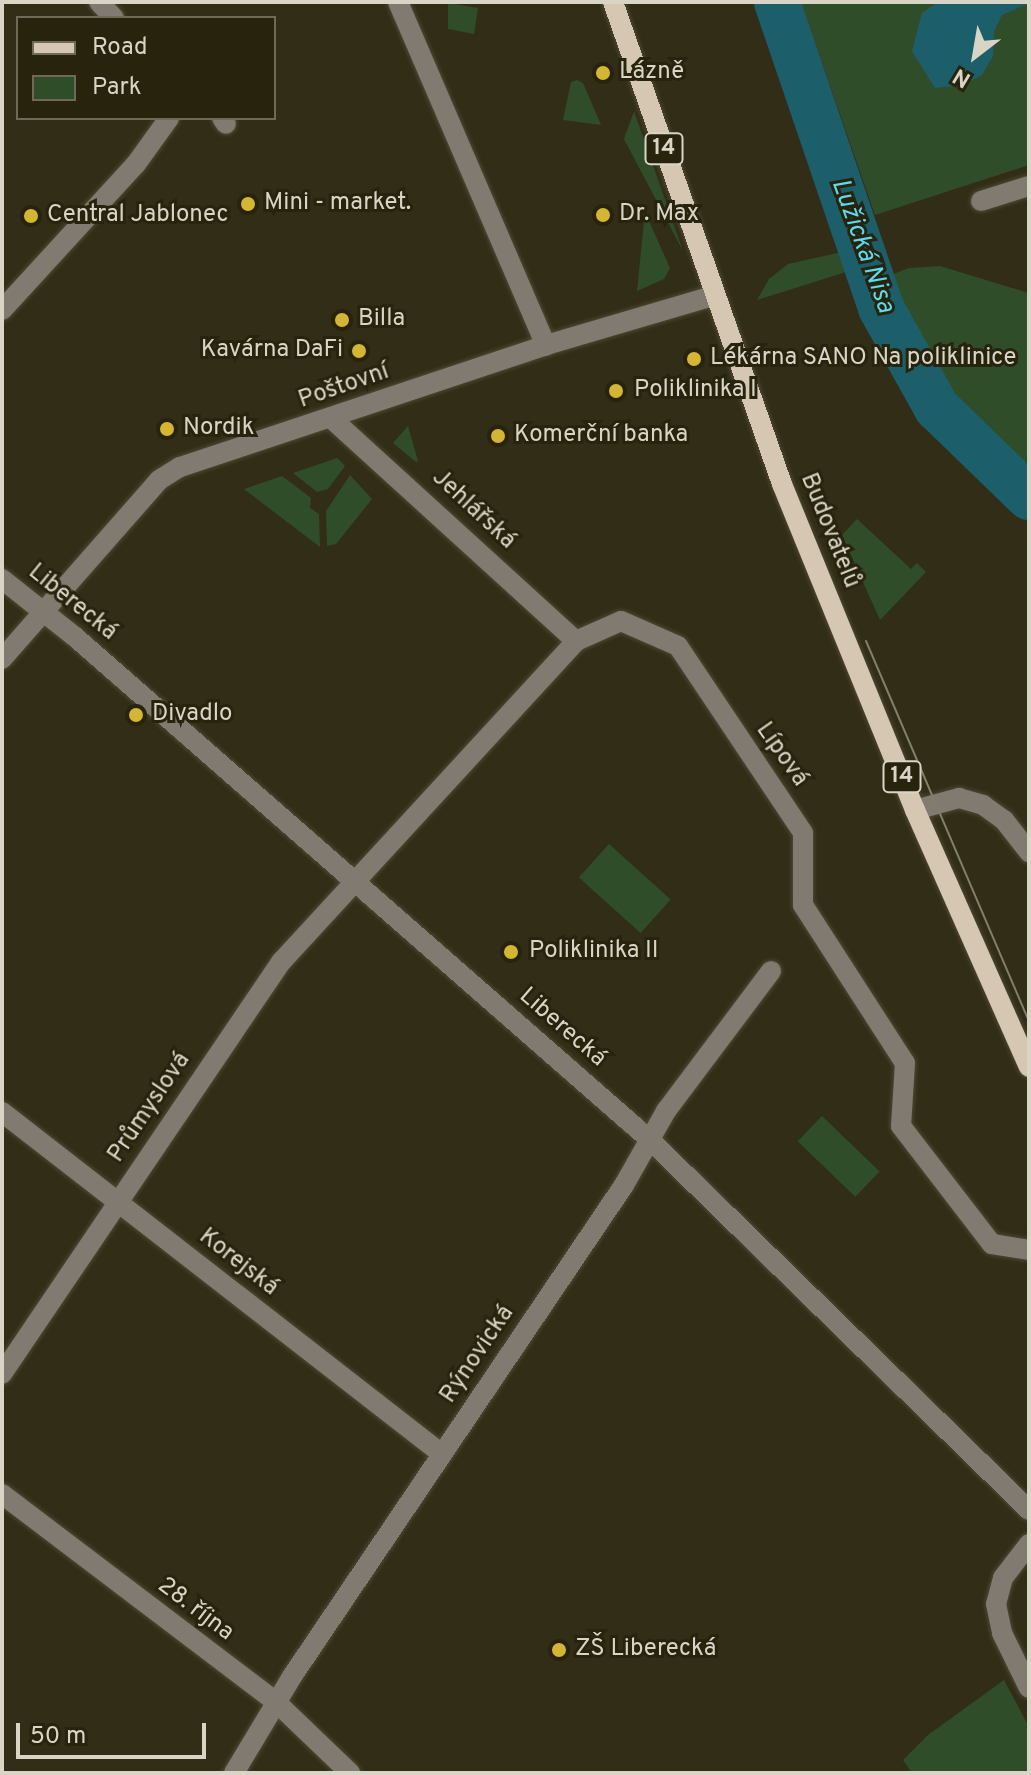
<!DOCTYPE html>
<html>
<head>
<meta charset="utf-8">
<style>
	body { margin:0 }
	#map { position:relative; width:1031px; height:1775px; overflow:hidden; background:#322d17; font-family:Overpass,sans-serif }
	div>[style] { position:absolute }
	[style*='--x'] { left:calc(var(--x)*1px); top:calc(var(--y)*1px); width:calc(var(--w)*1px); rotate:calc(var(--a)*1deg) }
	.green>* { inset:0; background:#304d2a; transform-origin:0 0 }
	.water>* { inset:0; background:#1c5f6b }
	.river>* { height:46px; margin:-23px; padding:0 23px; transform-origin:23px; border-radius:23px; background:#1c5f6b }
	.roads { filter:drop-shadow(0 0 2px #4d4833) drop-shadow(0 0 2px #4d4833) }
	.minor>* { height:20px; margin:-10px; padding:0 10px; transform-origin:10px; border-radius:10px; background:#817a70 }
	.major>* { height:20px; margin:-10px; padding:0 10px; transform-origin:10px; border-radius:10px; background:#d6c7b3 }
	.tram>* { height:2px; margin:-1px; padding:0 1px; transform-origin:1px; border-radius:1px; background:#827e6c }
	.dots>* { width:22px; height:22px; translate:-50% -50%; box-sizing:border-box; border:4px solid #28230d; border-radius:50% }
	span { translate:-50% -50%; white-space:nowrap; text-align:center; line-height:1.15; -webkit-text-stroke:6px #28230d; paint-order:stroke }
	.shield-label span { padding:2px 6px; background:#28230d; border:2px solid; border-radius:6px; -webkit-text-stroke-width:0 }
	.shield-label { font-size:22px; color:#d8d5c7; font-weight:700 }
	.poi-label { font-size:24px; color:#d8d5c7 }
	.left { translate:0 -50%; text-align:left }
	.right { translate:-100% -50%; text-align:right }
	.street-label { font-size:24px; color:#d8d5c7 }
	.water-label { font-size:26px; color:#5cdaf0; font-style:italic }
	.frame { position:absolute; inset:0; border:4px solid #d8d5c7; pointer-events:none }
	.legend { position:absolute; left:16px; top:16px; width:260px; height:104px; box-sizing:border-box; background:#28230d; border:2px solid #6e6a57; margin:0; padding:10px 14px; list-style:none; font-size:24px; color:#d8d5c7 }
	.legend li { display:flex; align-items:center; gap:16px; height:40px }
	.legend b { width:40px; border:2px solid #6e6a57 }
	.north { position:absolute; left:935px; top:16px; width:80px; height:80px; -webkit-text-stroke:6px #28230d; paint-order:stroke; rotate:211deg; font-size:22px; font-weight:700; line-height:32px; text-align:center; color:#d8d5c7 }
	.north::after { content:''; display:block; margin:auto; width:28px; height:36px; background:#d8d5c7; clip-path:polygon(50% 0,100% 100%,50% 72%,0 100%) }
	.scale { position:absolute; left:16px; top:1723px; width:190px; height:36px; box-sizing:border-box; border:4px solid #d8d5c7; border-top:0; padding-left:10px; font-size:24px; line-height:28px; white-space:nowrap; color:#d8d5c7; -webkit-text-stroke:6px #28230d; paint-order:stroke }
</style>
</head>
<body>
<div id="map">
	<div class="green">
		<i style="clip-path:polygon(801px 2px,1029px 2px,1029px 165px,875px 215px)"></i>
		<i style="clip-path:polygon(448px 3px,478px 8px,474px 34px,448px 29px)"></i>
		<i style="clip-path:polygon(577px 80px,583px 83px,601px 125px,563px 120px,571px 82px)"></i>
		<i style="clip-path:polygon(634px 111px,683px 251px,624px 139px)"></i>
		<i style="clip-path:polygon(645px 212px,670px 268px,664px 279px,637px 291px)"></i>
		<i style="clip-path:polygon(842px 252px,849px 271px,757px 300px,769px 279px,788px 264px)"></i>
		<i style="clip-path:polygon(940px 266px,1029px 293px,1029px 480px,971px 424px,912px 346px,878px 280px,909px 268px)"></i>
		<i style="clip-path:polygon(408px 426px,418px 461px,416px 462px,393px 443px)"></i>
		<i style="clip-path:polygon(337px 458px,345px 466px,328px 489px,317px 492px,293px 473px)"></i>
		<i style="clip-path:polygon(350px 475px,372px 499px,336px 544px,327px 546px,326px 511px)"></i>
		<i style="clip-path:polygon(282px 476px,311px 498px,310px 508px,319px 514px,320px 547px,244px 489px)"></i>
		<i style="clip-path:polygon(857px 519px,911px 569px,917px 563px,926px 572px,880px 620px,842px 535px)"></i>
		<i style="left:609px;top:844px;width:83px;height:45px;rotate:42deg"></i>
		<i style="left:822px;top:1116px;width:80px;height:35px;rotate:44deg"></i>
		<i style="clip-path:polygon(1004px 1680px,1029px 1727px,1029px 1773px,912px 1773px,903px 1760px,928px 1735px)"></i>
	</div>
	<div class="water">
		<i style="clip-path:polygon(938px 2px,1029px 2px,1029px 3px,1002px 15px,994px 31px,993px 56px,982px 75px,963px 85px,935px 88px,912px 51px,922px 13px)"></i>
	</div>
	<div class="river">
		<i style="--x:777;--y:2;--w:323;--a:71.2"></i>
		<i style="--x:881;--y:308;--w:115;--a:60.8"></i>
		<i style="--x:937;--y:408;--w:128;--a:44.1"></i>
	</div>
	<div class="roads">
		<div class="minor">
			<i style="--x:99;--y:2;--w:22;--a:47"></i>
			<i style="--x:398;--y:2;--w:374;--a:66.7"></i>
			<i style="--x:222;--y:118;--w:7;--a:56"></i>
			<i style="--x:981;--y:201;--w:50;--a:-17.4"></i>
			<i style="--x:2;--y:310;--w:198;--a:-47.5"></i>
			<i style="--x:136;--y:164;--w:57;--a:-54.3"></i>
			<i style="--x:332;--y:419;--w:330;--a:42.3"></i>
			<i style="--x:2;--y:579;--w:92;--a:38.4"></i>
			<i style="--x:74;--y:636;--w:764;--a:41.18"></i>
			<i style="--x:649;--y:1139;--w:531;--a:44.31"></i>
			<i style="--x:2;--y:659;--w:238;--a:-48.7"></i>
			<i style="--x:159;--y:480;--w:25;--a:-32"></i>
			<i style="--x:180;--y:467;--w:386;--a:-18.4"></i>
			<i style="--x:546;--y:345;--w:174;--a:-16.4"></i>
			<i style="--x:915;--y:810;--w:46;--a:-15.3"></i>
			<i style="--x:959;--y:798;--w:25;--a:16"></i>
			<i style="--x:983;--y:805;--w:26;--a:36"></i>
			<i style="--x:1004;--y:820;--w:41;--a:52"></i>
			<i style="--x:2;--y:1112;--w:557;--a:37.86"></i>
			<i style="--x:2;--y:1374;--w:499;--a:-55.9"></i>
			<i style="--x:282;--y:961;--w:435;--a:-47.4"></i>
			<i style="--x:576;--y:641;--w:49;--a:-24"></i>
			<i style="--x:621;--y:621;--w:62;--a:23.7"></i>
			<i style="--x:678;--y:646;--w:225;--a:56.2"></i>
			<i style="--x:803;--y:833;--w:72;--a:90"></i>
			<i style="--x:803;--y:905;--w:188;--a:57.2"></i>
			<i style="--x:905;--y:1063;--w:63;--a:93.6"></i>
			<i style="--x:901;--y:1126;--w:149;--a:52.4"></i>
			<i style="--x:992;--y:1244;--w:37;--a:9"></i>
			<i style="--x:2;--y:1494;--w:344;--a:37.2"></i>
			<i style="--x:276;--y:1702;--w:103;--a:43.8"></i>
			<i style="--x:1029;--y:1544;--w:43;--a:127.4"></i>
			<i style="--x:1003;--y:1578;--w:27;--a:105"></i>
			<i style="--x:996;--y:1604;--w:30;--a:78"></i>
			<i style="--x:1002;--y:1633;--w:61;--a:63.9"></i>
			<i style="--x:234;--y:1773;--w:114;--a:-59"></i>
			<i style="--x:293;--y:1675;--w:591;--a:-55.96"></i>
			<i style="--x:624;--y:1185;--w:85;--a:-60.4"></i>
			<i style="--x:666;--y:1111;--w:175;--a:-53.1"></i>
		</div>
		<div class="major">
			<i style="--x:613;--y:2;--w:511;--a:70.68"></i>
			<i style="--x:782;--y:484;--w:352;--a:67.8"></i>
			<i style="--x:915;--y:810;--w:281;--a:66.1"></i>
		</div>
	</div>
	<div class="tram">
		<i style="--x:866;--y:641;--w:413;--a:66.8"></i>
	</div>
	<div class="dots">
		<i style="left:603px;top:73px;background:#d5b534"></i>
		<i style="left:248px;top:204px;background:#d5b534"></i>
		<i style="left:603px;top:215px;background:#d5b534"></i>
		<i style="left:31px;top:216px;background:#d5b534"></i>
		<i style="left:342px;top:320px;background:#d5b534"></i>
		<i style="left:359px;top:351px;background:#d5b534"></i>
		<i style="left:694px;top:359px;background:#d5b534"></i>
		<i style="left:616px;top:391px;background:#d5b534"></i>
		<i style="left:167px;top:429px;background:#d5b534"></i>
		<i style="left:498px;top:436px;background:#d5b534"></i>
		<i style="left:136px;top:715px;background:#d5b534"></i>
		<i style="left:511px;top:952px;background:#d5b534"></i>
		<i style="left:559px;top:1650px;background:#d5b534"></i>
	</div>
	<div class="shield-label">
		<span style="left:664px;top:149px">14</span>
		<span style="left:902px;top:777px">14</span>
	</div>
	<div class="poi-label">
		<span class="left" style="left:619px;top:73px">Lázně</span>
		<span class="left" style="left:264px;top:204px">Mini - market.</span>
		<span class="left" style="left:619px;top:215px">Dr. Max</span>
		<span class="left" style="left:47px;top:216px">Central Jablonec</span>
		<span class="left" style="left:358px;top:320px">Billa</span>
		<span class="right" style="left:343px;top:351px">Kavárna DaFi</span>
		<span class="left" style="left:710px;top:359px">Lékárna SANO Na poliklinice</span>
		<span class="left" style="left:634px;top:391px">Poliklinika I</span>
		<span class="left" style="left:183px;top:429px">Nordik</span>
		<span class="left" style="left:514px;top:436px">Komerční banka</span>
		<span class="left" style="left:152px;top:715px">Divadlo</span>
		<span class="left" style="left:529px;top:952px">Poliklinika II</span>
		<span class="left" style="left:575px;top:1650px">ZŠ Liberecká</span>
	</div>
	<div class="street-label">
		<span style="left:344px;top:387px;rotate:-19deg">Poštovní</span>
		<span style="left:473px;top:510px;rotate:43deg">Jehlářská</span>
		<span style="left:829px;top:531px;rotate:68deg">Budovatelů</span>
		<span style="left:72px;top:603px;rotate:39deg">Liberecká</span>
		<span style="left:781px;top:755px;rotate:55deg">Lípová</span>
		<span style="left:562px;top:1028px;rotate:41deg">Liberecká</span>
		<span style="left:150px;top:1108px;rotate:-56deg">Průmyslová</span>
		<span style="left:238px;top:1263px;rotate:38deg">Korejská</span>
		<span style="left:478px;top:1355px;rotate:-56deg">Rýnovická</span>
		<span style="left:195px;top:1610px;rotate:37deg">28. října</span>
	</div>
	<div class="water-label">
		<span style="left:862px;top:246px;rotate:70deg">Lužická Nisa</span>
	</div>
	<div class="frame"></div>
	<ul class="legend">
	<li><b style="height:10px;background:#d6c7b3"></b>Road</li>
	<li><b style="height:22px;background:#304d2a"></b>Park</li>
	</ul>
	<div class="north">N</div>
	<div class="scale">50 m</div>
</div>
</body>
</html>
